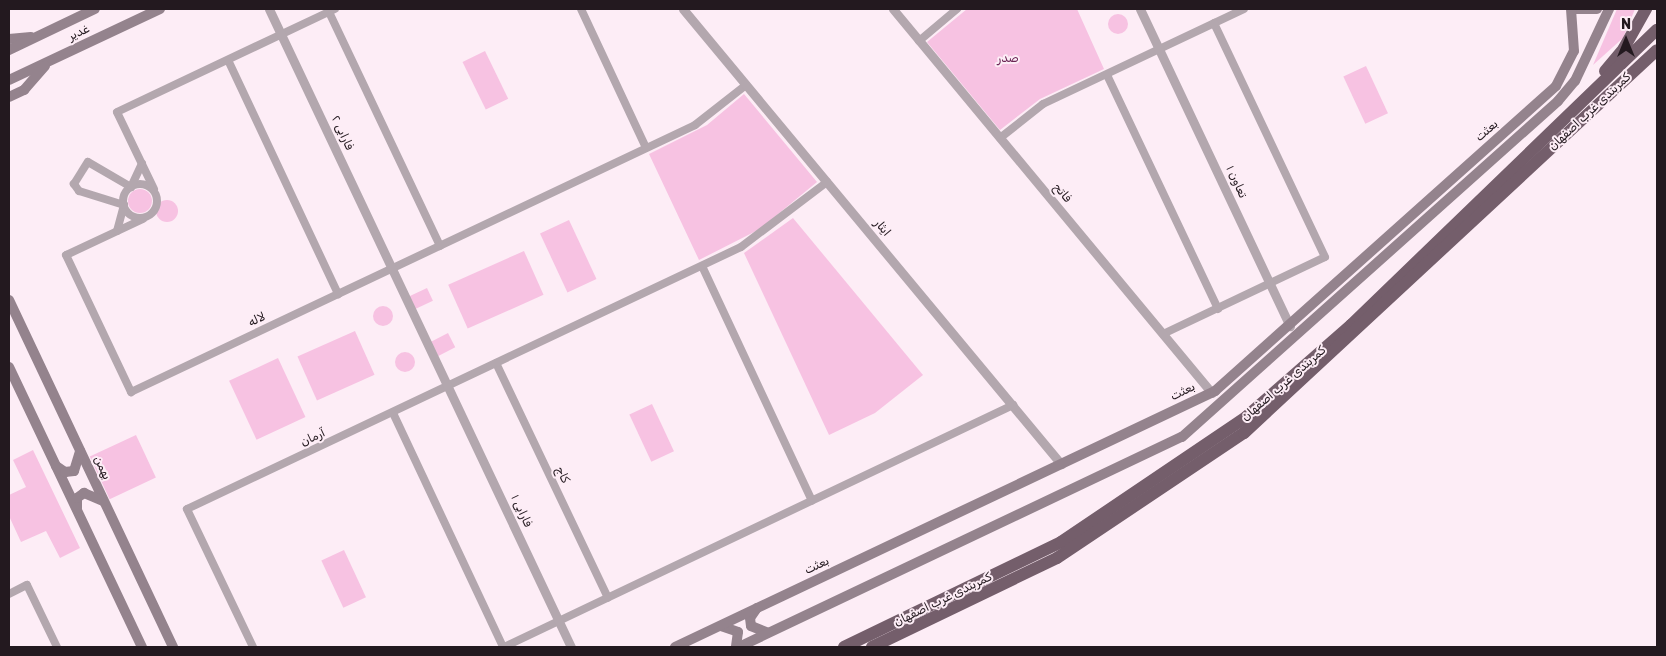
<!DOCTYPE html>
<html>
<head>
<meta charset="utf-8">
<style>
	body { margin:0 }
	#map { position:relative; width:1666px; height:656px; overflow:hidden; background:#fdedf6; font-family:Rubik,"Noto Naskh Arabic",sans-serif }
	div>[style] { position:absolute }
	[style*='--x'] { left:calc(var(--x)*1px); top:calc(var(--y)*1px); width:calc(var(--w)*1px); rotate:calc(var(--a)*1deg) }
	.green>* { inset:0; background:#f7c2e2; transform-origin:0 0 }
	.round { border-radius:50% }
	.minor>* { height:8px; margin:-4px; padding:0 4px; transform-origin:4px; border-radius:4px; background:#b3a7ae }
	.minor>.ring { margin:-4px; padding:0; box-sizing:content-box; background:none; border:8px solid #b3a7ae; border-radius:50% }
	.tertiary>* { height:9px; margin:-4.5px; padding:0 4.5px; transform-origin:4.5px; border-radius:4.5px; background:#b3a7ae }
	.secondary>* { height:10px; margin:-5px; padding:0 5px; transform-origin:5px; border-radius:5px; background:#94838d }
	.trunk>* { height:12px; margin:-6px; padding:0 6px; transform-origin:6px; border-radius:6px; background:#745e6b }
	span { translate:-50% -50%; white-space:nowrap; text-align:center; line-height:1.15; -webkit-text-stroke:4px #fdedf6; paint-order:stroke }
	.street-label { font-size:12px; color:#23191f }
	.park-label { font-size:12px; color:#6c2656 }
	.frame { position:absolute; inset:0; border:10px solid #23191f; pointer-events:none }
	.north { position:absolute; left:1601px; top:15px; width:50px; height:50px; -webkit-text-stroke:4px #fdedf6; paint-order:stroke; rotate:0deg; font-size:14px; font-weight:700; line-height:20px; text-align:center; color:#23191f }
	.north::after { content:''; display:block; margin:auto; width:18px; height:22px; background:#23191f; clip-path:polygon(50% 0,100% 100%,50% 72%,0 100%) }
</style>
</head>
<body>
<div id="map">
	<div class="green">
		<i style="clip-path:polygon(967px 9px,1077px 9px,1104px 69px,1040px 99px,1000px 130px,927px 42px)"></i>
		<i style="clip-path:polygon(1617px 9px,1635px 9px,1623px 38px,1593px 65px)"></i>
		<i class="round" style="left:1108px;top:14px;width:20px;height:20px"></i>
		<i style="left:485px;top:51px;width:53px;height:25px;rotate:64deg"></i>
		<i style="left:1366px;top:66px;width:52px;height:25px;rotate:65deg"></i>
		<i style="clip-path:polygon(744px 94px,817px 182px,760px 229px,699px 260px,649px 154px,707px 125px)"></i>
		<i class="round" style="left:128px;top:189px;width:24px;height:24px"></i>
		<i class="round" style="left:156px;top:200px;width:22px;height:22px"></i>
		<i style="clip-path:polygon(793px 218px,923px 375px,875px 413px,829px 435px,744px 253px)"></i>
		<i style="left:569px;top:220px;width:65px;height:32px;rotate:65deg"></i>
		<i style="left:524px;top:251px;width:48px;height:83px;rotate:66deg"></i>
		<i style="left:427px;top:288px;width:14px;height:20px;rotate:65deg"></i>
		<i class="round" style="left:373px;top:306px;width:20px;height:20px"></i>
		<i style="left:355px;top:331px;width:48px;height:63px;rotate:66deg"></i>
		<i style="left:448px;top:333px;width:16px;height:19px;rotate:63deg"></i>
		<i class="round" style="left:395px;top:352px;width:20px;height:20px"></i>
		<i style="left:278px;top:358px;width:65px;height:54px;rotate:65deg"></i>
		<i style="left:652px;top:404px;width:52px;height:25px;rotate:65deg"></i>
		<i style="left:136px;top:435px;width:47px;height:51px;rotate:65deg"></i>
		<i style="clip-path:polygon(33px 450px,80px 548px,60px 558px,46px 531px,21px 542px,9px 516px,9px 495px,26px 487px,13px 460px)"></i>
		<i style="left:344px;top:550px;width:52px;height:25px;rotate:65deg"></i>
	</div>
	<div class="minor">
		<i style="--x:581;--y:9;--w:153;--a:64.9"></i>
		<i style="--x:329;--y:12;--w:259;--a:64.6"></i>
		<i style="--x:919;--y:41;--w:50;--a:-40.1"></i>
		<i style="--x:228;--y:60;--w:259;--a:64.8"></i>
		<i style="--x:1107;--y:75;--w:259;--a:64.6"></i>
		<i style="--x:1000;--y:138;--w:55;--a:-38.3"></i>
		<i style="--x:1043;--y:104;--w:222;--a:-25.3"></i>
		<i class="ring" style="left:123px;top:184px;width:26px;height:26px"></i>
		<i style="--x:154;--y:189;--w:85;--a:-115.7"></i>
		<i style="--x:117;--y:112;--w:241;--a:-25.3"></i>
		<i style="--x:143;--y:219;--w:85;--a:154.9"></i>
		<i style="--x:66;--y:255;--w:152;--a:64.6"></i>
		<i style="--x:131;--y:392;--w:624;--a:-25.33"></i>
		<i style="--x:695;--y:125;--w:65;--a:-38.1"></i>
		<i style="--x:117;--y:231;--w:27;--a:-75"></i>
		<i style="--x:124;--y:205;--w:47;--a:-162.7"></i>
		<i style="--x:79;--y:191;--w:9;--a:-126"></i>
		<i style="--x:74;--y:184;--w:26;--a:-58"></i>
		<i style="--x:88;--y:162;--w:50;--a:30.2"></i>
		<i style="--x:131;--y:187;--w:26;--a:-65"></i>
		<i style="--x:702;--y:266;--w:259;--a:64.9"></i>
		<i style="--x:1163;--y:334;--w:179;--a:-25.4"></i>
		<i style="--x:1325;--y:257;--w:259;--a:-115.4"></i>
		<i style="--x:496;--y:363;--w:260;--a:64.5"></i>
		<i style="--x:393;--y:413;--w:259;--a:64.8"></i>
		<i style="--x:9;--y:594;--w:20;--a:-27"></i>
		<i style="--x:27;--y:585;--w:69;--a:64.2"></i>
		<i style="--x:253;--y:647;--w:153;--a:-115.6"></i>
		<i style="--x:187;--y:509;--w:613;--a:-25.31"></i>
		<i style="--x:741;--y:247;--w:108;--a:-37.1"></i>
		<i style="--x:504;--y:647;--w:564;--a:-25.43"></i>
	</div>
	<div class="tertiary">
		<i style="--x:269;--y:9;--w:706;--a:64.67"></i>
		<i style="--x:683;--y:9;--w:592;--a:50.28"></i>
		<i style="--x:893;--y:9;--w:499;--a:50.3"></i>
		<i style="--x:1140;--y:9;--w:351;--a:64.7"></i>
	</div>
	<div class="secondary">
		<i style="--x:1575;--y:9;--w:22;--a:0"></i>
		<i style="--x:9;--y:39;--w:22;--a:-5"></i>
		<i style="--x:9;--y:50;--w:95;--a:-25.5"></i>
		<i style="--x:9;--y:80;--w:167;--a:-25.2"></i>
		<i style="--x:9;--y:97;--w:17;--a:-25"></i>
		<i style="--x:24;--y:90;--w:32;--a:-49"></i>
		<i style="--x:9;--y:300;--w:384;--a:64.7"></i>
		<i style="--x:9;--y:367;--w:310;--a:64.6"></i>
		<i style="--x:56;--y:466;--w:11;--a:34"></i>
		<i style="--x:65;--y:472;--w:9;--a:-6"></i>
		<i style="--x:74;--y:471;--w:21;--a:-73"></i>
		<i style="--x:77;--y:508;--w:10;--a:-90"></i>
		<i style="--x:77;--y:498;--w:9;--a:-36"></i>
		<i style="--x:84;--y:493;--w:21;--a:23"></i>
		<i style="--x:757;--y:608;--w:12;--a:125"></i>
		<i style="--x:750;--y:618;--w:8;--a:83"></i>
		<i style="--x:751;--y:626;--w:18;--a:22"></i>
		<i style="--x:721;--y:626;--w:18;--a:19"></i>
		<i style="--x:738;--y:632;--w:15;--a:98"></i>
		<i style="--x:675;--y:647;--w:598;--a:-25.36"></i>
		<i style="--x:1215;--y:391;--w:457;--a:-41.8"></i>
		<i style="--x:1556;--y:86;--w:39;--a:-63"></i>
		<i style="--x:1574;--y:51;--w:42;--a:-94.1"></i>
		<i style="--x:739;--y:647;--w:490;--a:-25.4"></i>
		<i style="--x:1182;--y:437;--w:504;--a:-41.78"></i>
		<i style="--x:1558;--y:101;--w:26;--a:-50"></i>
		<i style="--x:1575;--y:81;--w:80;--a:-64.7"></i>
	</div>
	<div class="trunk">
		<i style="--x:1605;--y:71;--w:30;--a:-50"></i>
		<i style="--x:1624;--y:48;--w:45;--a:-60.6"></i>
		<i style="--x:844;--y:647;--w:241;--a:-25.8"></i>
		<i style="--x:1061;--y:542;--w:223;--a:-34"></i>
		<i style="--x:1246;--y:417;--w:140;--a:-41.2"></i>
		<i style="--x:1351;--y:325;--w:425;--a:-44"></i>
		<i style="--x:872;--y:647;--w:205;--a:-25.7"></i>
		<i style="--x:1057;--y:558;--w:225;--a:-33.8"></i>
		<i style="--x:1244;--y:433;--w:563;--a:-42.84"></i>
	</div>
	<div class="street-label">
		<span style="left:79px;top:33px;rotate:-25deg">غدیر</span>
		<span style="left:1590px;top:112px;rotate:-43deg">کمربندی غرب اصفهان</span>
		<span style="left:1487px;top:131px;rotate:-42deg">بعثت</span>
		<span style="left:342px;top:133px;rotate:65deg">فارابی ۲</span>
		<span style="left:1236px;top:182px;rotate:65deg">تعاون ۱</span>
		<span style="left:1062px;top:193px;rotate:50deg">فاتح</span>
		<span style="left:882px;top:228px;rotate:50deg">ایثار</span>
		<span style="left:257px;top:320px;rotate:-25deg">لاله</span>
		<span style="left:1284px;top:384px;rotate:-41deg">کمربندی غرب اصفهان</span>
		<span style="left:1183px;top:392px;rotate:-26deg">بعثت</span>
		<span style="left:313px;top:438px;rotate:-25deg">آرمان</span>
		<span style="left:102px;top:468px;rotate:65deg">بهمن</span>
		<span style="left:562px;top:475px;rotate:65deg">کاج</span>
		<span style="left:521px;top:511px;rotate:65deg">فارابی ۱</span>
		<span style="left:817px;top:566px;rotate:-25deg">بعثت</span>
		<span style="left:943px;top:600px;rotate:-26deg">کمربندی غرب اصفهان</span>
	</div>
	<div class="park-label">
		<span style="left:1008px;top:59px">صدر</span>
	</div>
	<div class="frame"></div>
	<div class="north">N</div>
</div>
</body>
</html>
